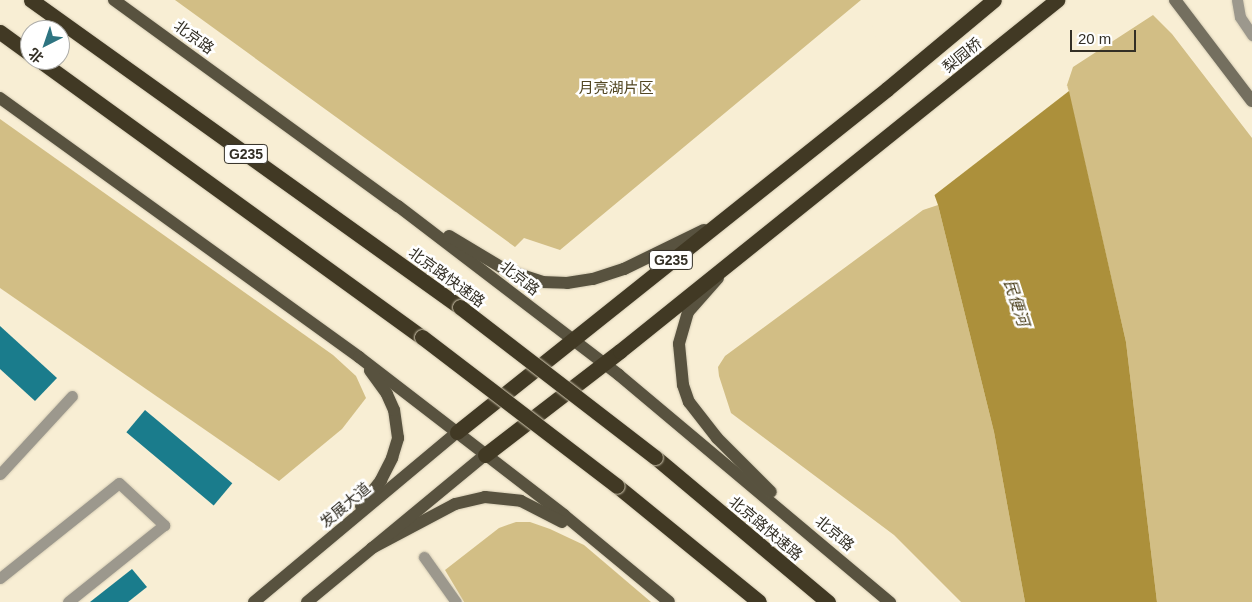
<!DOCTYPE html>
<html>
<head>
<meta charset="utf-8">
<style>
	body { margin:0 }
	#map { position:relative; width:1252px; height:602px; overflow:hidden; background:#f8eed4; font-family:Arial,"Noto Sans SC",sans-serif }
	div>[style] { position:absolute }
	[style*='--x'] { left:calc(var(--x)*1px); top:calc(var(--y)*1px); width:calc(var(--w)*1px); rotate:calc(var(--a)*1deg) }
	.green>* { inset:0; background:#d2be85 }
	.water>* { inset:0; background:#ac903b }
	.pier>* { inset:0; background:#f8eed4 }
	.building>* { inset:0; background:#1a7c8c; transform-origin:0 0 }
	.roads { filter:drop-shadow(0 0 1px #d5ccb4) drop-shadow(0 0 1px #d5ccb4) }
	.lane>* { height:11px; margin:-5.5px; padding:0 5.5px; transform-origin:5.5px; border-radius:5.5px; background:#9c988d }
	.secondary>* { height:12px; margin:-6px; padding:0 6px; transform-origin:6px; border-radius:6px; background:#746f5f }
	.primary>* { height:12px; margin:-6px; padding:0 6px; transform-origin:6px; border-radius:6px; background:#58523f }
	.highway>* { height:15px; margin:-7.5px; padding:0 7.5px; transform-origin:7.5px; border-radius:7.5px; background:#413924 }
	.bridges { filter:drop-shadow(0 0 1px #d5ccb4) drop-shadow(0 0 1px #d5ccb4) }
	.highway-bridge>* { height:15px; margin:-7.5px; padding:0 7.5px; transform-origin:7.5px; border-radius:7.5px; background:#413924 }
	span { translate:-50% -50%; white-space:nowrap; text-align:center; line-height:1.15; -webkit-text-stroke:5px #fff; paint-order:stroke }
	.shield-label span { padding:1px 4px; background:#fff; border:1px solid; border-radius:4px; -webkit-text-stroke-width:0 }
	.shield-label { font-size:14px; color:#332f25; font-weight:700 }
	.street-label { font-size:15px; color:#332f25 }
	.park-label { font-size:15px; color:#524622 }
	.water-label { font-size:16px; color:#483c18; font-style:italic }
	.north { position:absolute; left:20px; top:20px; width:50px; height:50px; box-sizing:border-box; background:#fff; border:1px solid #adaca8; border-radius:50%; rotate:221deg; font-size:14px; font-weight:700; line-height:20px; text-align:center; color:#332f25 }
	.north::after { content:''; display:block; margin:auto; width:18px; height:22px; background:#2e7481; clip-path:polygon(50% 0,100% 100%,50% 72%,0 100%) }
	.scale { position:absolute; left:1070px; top:30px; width:66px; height:22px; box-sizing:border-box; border:2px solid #332f25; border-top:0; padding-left:6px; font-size:15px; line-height:18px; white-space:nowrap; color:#332f25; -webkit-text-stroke:4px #fff; paint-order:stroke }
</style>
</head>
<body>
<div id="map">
	<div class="green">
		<i style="clip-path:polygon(175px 0,861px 0,560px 250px,524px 238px,515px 247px)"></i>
		<i style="clip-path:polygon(1153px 15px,1172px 34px,1252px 138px,1252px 602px,1157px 602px,1126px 342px,1067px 85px,1073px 67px)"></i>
		<i style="clip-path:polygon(0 119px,333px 355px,356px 376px,366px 398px,342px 429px,279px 481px,0 288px)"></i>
		<i style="clip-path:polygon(938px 205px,994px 432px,1025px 602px,961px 602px,894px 535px,731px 413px,719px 376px,718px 367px,725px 356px,923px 210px)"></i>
		<i style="clip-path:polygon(516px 522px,530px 522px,550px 529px,584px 545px,651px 602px,464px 602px,445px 570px,499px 528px)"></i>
	</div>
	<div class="water">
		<i style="clip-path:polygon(865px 0,1025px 0,1069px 91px,1126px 342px,1157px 602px,1025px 602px,994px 432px,938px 205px)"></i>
	</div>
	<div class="pier">
		<i style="clip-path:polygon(863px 0,1027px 0,1060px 68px,1069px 91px,932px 197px)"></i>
	</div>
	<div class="building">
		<i style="clip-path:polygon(0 326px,57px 378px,35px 401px,0 369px)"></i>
		<i style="left:145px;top:410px;width:114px;height:29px;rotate:40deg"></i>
		<i style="clip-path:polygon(132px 569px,147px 587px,128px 602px,90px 602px)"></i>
	</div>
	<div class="roads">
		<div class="lane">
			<i style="--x:1237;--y:0;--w:17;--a:80"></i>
			<i style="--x:1240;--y:17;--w:22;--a:56"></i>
			<i style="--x:0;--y:474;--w:106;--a:-47.3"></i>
			<i style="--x:424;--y:557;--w:55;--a:54.6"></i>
			<i style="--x:0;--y:578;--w:152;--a:-38.6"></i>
			<i style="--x:119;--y:483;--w:62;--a:43"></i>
			<i style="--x:164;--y:525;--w:123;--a:141.3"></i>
		</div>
		<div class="secondary">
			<i style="--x:1175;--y:0;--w:127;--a:52.7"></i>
		</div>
		<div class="primary">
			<i style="--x:114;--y:0;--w:351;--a:36"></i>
			<i style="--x:398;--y:206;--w:278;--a:37.4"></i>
			<i style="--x:619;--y:375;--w:354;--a:40"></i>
			<i style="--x:0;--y:98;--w:443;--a:35.8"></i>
			<i style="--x:359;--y:357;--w:259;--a:37.6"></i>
			<i style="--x:564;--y:515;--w:136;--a:39.6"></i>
			<i style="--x:449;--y:236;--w:66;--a:30.8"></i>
			<i style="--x:506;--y:270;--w:38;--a:18"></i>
			<i style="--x:542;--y:282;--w:25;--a:2"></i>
			<i style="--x:567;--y:283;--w:26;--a:-9"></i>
			<i style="--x:593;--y:279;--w:33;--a:-18"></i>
			<i style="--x:624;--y:269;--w:89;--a:-26"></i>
			<i style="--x:718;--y:278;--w:45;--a:131.4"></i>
			<i style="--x:688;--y:312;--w:33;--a:106"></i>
			<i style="--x:679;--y:344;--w:41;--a:84.4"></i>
			<i style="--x:683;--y:385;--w:18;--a:71"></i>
			<i style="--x:689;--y:402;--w:46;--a:52.1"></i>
			<i style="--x:717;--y:438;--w:76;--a:45"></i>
			<i style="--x:361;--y:506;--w:33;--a:-52"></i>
			<i style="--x:381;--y:480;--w:25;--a:-63"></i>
			<i style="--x:392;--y:458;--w:21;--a:-73"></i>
			<i style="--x:398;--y:438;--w:28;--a:-98"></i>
			<i style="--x:394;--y:410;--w:17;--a:-114"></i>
			<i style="--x:387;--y:394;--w:29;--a:-126"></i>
			<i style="--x:372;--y:548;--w:94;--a:-27.9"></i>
			<i style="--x:455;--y:504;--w:31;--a:-13"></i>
			<i style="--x:485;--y:497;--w:36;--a:6"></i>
			<i style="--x:521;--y:501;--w:46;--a:27.1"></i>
			<i style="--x:254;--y:602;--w:265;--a:-39.9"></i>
			<i style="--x:307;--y:602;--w:231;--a:-39.6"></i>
		</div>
		<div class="highway">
			<i style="--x:31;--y:0;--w:528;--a:35.59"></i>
			<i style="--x:0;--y:32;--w:37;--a:36"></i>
			<i style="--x:39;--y:60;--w:473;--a:35.9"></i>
			<i style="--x:457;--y:432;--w:550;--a:-38.58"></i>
			<i style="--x:887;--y:89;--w:139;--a:-39.8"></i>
			<i style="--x:485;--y:455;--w:170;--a:-37.6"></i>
			<i style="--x:620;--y:351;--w:561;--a:-38.77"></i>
			<i style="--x:655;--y:457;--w:226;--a:40"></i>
			<i style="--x:617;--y:486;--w:183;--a:39.2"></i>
		</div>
	</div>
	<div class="bridges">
		<div class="highway-bridge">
			<i style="--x:460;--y:307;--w:246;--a:37.6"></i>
			<i style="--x:422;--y:337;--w:245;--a:37.4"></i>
		</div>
	</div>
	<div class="shield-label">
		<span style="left:246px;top:154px">G235</span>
		<span style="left:671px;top:260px">G235</span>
	</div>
	<div class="street-label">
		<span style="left:194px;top:37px;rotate:36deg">北京路</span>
		<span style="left:962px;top:55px;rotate:-39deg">梨园桥</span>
		<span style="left:447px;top:277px;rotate:36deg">北京路快速路</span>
		<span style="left:520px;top:278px;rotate:38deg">北京路</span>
		<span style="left:345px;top:505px;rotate:-40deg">发展大道</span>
		<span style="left:766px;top:528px;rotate:40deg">北京路快速路</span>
		<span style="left:835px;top:533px;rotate:40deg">北京路</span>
	</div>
	<div class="park-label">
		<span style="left:616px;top:88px">月亮湖片区</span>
	</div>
	<div class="water-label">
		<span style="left:1016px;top:303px;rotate:72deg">民便河</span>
	</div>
	<div class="north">北</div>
	<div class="scale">20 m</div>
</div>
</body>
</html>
